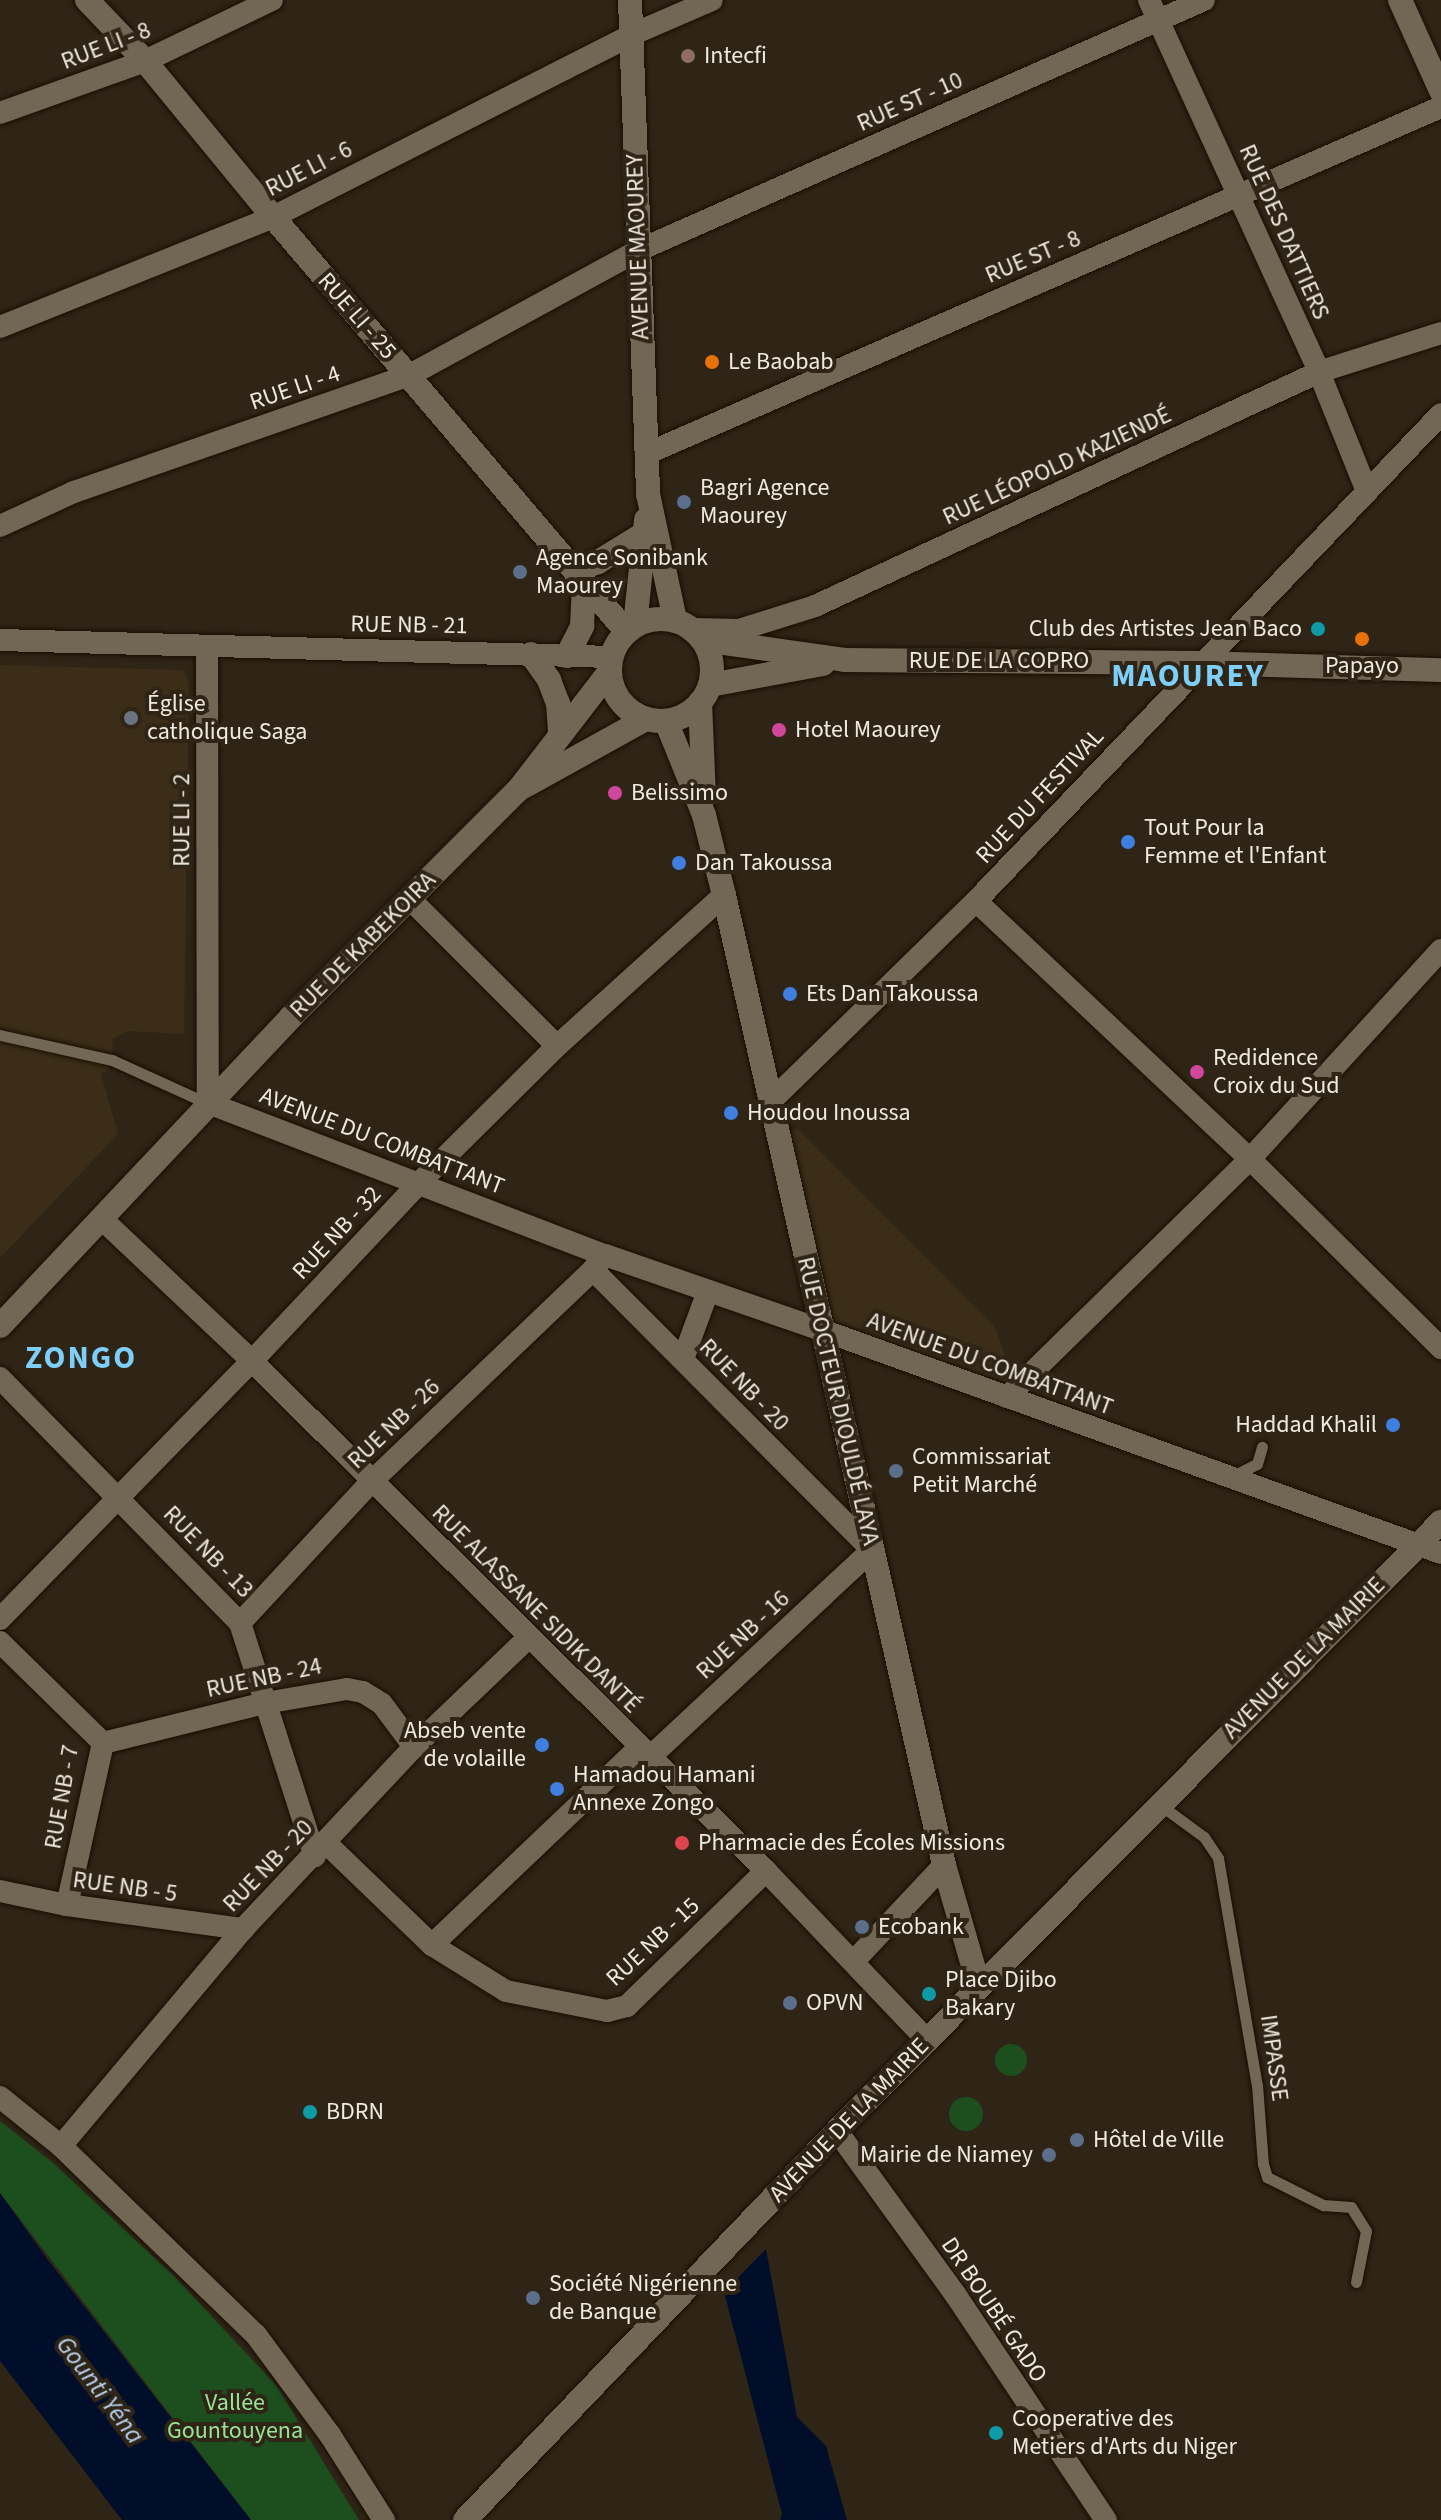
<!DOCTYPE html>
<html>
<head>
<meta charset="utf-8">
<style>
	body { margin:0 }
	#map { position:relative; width:1441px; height:2520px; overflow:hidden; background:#2f2516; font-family:"Source Sans 3",sans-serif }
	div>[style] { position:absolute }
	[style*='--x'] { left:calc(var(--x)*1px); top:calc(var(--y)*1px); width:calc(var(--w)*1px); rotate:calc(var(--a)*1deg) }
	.built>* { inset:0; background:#3b2d18 }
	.green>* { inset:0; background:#1d4f1e }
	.round { border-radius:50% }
	.water>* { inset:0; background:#000e29 }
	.roads { filter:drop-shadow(0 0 2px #170e02) drop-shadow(0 0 2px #170e02) }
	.lane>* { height:11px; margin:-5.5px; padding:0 5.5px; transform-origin:5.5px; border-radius:5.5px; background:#726655 }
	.street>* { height:22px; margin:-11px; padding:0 11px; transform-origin:11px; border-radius:11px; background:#726655 }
	.secondary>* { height:24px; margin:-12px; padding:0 12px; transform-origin:12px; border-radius:12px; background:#726655 }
	.secondary>.ring { margin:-12px; padding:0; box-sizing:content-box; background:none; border:24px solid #726655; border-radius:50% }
	.dots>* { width:22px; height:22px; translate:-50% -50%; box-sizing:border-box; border:4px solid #2f2516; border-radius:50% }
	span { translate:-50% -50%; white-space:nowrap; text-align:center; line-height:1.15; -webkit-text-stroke:8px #2f2516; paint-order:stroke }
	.street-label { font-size:24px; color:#f0e9df }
	.poi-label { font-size:24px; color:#f0e9df }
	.left { translate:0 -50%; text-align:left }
	.right { translate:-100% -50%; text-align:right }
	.park-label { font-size:24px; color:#98e496 }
	.water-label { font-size:26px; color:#b8d0f1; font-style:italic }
	.district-label { font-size:32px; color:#7dcff9; font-weight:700; letter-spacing:2px }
</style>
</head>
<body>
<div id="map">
	<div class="built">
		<i style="clip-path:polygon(0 665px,183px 670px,189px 682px,184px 1034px,127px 1031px,113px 1039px,110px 1068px,101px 1074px,118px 1134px,0 1258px)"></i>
		<i style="clip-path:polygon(797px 1128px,995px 1327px,1011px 1372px,1003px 1386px,831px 1320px,786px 1135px)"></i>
	</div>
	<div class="green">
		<i class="round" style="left:995px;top:2044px;width:32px;height:32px"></i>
		<i class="round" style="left:949px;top:2097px;width:34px;height:34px"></i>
		<i style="clip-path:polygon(0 2121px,52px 2162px,173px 2275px,276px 2385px,359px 2520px,251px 2520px,0 2193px)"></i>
	</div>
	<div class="water">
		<i style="clip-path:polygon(0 2193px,48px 2260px,251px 2520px,122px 2520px,0 2361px)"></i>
		<i style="clip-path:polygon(766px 2249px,797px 2417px,826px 2446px,847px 2520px,780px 2520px,782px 2514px,724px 2292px)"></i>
	</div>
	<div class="roads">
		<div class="lane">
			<i style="--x:0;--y:1035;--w:115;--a:12.6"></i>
			<i style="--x:112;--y:1060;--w:104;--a:24.4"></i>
			<i style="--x:1233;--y:1476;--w:27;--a:-27"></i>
			<i style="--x:1257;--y:1464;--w:18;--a:-74"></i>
			<i style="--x:1159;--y:1804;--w:56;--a:36.3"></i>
			<i style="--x:1204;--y:1837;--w:25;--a:56"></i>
			<i style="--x:1218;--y:1858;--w:230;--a:80.3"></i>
			<i style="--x:1257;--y:2085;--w:79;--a:85.7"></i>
			<i style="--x:1263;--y:2164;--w:14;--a:73"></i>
			<i style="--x:1267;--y:2177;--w:63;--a:26.6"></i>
			<i style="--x:1323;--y:2205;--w:28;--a:4"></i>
			<i style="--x:1351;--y:2207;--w:28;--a:58"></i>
			<i style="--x:1366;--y:2231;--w:52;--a:101.1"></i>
		</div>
		<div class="street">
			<i style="--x:1149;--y:0;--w:409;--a:65.4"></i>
			<i style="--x:1319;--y:372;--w:126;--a:68.1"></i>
			<i style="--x:0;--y:113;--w:154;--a:-19.7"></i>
			<i style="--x:145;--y:61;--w:141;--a:-25.7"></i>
			<i style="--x:0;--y:327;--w:294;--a:-21.9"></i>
			<i style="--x:273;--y:217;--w:402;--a:-26.9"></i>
			<i style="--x:631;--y:35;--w:88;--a:-23.4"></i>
			<i style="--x:646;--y:454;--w:867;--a:-23.58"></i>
			<i style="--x:0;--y:526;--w:81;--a:-24.7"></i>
			<i style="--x:74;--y:492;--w:354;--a:-19.2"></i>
			<i style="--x:408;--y:376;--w:261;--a:-28.6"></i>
			<i style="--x:637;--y:251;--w:620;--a:-23.88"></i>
			<i style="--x:693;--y:629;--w:46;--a:1.2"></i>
			<i style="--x:739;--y:630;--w:80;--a:-17.5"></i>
			<i style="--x:815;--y:606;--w:556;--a:-24.9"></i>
			<i style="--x:1319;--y:372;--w:128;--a:-17.7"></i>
			<i style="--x:0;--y:640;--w:611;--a:1.59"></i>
			<i style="--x:207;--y:648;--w:455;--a:89.9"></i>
			<i style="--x:208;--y:1103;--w:425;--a:21"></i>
			<i style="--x:605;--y:1255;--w:230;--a:19.1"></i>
			<i style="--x:822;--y:1330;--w:658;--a:19.81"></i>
			<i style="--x:409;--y:898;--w:209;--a:45"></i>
			<i style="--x:976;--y:901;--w:376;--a:43.3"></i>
			<i style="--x:1250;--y:1159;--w:269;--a:44.7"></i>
			<i style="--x:770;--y:1102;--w:288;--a:-44.3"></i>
			<i style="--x:976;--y:901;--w:673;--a:-46.32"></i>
			<i style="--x:103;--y:1220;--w:205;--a:43.4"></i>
			<i style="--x:252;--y:1361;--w:724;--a:44.78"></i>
			<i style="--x:766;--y:1871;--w:235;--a:46.4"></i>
			<i style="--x:605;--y:1255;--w:19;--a:129"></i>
			<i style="--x:593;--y:1270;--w:395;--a:45.1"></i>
			<i style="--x:872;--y:1550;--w:304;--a:137"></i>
			<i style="--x:683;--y:1359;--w:72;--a:-69.8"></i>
			<i style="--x:0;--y:1378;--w:343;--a:45.6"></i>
			<i style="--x:240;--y:1623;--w:245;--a:72.2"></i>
			<i style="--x:1007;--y:1397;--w:340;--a:-44.4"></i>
			<i style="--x:1250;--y:1159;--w:283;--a:-47.6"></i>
			<i style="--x:0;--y:1619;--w:361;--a:-45.7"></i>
			<i style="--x:252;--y:1361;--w:245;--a:-46.8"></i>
			<i style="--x:420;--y:1182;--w:193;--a:-44.8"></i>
			<i style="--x:557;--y:1046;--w:225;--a:-42.1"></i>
			<i style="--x:240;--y:1623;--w:192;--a:-47.1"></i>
			<i style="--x:371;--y:1482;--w:307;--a:-43.7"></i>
			<i style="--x:0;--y:1642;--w:144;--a:44.4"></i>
			<i style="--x:103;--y:1743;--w:166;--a:102.5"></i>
			<i style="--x:103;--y:1743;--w:167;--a:-13.9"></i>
			<i style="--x:265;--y:1703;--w:83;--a:-9.7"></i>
			<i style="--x:347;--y:1689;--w:16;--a:11"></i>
			<i style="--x:363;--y:1692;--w:22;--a:32"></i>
			<i style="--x:382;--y:1704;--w:54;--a:53.3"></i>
			<i style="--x:327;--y:1844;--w:146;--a:43.9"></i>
			<i style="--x:432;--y:1945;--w:87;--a:31.9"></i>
			<i style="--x:506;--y:1991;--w:103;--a:11.2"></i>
			<i style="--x:607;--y:2011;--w:21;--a:-14"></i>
			<i style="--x:627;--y:2006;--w:194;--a:-44.2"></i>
			<i style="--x:0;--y:1891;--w:68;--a:11.8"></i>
			<i style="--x:67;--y:1905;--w:178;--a:7.8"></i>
			<i style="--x:432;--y:1945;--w:287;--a:-43.6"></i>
			<i style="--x:854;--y:1961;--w:132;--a:-46.8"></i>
			<i style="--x:0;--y:2097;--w:78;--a:38.8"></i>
			<i style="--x:61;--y:2146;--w:272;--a:44.1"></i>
			<i style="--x:256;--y:2335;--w:124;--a:53.5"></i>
			<i style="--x:330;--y:2435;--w:101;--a:57.6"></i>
			<i style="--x:837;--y:2131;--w:201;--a:54.1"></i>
			<i style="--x:955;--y:2294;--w:272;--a:56.3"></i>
			<i style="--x:61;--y:2146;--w:283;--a:-50"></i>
			<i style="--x:243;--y:1929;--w:250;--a:-46.8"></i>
			<i style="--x:414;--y:1747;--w:158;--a:-43.7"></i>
		</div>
		<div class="secondary">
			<i style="--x:87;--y:0;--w:84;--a:46.4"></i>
			<i style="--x:145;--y:61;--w:202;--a:50.6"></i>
			<i style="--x:273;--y:217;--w:544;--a:49.55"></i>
			<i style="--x:630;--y:0;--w:494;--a:87.9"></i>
			<i style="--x:648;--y:494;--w:129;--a:77.9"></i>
			<i style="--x:1400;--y:0;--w:100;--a:65.7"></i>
			<i style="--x:574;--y:570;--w:25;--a:-18"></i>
			<i style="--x:598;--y:562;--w:55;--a:-31.7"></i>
			<i class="ring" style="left:610px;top:619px;width:78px;height:78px"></i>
			<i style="--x:635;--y:625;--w:106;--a:-84"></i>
			<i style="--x:703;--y:640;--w:143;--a:8"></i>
			<i style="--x:845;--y:660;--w:356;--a:0.5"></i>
			<i style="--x:1201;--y:663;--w:240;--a:1.7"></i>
			<i style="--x:531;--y:654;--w:32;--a:55"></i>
			<i style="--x:549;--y:680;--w:25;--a:69"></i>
			<i style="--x:558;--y:703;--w:29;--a:86"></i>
			<i style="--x:567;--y:656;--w:34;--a:-63"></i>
			<i style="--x:582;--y:626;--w:43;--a:-87.3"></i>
			<i style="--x:710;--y:685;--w:115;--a:-10.5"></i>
			<i style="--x:700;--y:702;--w:95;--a:87.6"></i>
			<i style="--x:666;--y:721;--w:101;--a:68"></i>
			<i style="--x:704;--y:815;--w:82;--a:76"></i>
			<i style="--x:724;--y:895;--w:995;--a:77.22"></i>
			<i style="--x:944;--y:1865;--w:126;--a:73.9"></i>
			<i style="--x:525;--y:786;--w:138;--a:-29"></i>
			<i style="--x:0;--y:1326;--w:424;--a:-46.7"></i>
			<i style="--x:291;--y:1017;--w:322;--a:-45"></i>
			<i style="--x:519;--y:789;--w:148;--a:-52.4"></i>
			<i style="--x:465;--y:2520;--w:538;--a:-46.28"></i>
			<i style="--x:837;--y:2131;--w:858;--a:-45.24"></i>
		</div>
	</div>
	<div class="dots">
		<i style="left:688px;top:56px;background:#8d6e63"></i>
		<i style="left:712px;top:362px;background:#e8710a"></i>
		<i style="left:684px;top:502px;background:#5c6f8a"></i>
		<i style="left:520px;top:572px;background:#5c6f8a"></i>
		<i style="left:1318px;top:629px;background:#0f9aa8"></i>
		<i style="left:1362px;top:639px;background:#e8710a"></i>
		<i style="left:131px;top:718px;background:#6b7280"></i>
		<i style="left:779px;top:730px;background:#d1479c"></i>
		<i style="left:615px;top:793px;background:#d1479c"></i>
		<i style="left:1128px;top:842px;background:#3f7fe0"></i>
		<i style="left:679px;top:863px;background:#3f7fe0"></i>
		<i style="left:790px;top:994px;background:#3f7fe0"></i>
		<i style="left:1197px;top:1072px;background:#d1479c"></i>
		<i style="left:731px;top:1113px;background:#3f7fe0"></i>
		<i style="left:1393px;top:1425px;background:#3f7fe0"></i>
		<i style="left:896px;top:1471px;background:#5c6f8a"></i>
		<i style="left:542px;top:1745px;background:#3f7fe0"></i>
		<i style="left:557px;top:1789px;background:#3f7fe0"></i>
		<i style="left:682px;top:1843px;background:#e0444e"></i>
		<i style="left:862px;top:1927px;background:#5c6f8a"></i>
		<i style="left:929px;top:1994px;background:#0f9aa8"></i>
		<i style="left:790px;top:2003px;background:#5c6f8a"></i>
		<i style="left:310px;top:2112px;background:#0f9aa8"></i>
		<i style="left:1077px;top:2140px;background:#5c6f8a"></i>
		<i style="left:1049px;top:2155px;background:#5c6f8a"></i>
		<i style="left:533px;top:2298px;background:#5c6f8a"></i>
		<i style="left:996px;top:2433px;background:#0f9aa8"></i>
	</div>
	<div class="street-label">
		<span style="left:106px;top:46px;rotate:-21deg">RUE LI - 8</span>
		<span style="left:910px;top:102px;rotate:-24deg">RUE ST - 10</span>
		<span style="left:309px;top:169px;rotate:-27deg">RUE LI - 6</span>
		<span style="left:1284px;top:232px;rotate:66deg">RUE DES DATTIERS</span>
		<span style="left:638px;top:247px;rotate:-92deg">AVENUE MAOUREY</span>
		<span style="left:1033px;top:257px;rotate:-23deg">RUE ST - 8</span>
		<span style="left:357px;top:316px;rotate:49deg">RUE LI - 25</span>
		<span style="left:295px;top:388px;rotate:-19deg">RUE LI - 4</span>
		<span style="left:1057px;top:466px;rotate:-25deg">RUE LÉOPOLD KAZIENDÉ</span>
		<span style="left:409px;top:625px;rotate:1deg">RUE NB - 21</span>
		<span style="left:999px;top:661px">RUE DE LA COPRO</span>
		<span style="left:1040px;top:796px;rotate:-47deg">RUE DU FESTIVAL</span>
		<span style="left:182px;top:820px;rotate:-90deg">RUE LI - 2</span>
		<span style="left:363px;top:945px;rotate:-45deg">RUE DE KABEKOIRA</span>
		<span style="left:382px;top:1141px;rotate:21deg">AVENUE DU COMBATTANT</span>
		<span style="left:337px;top:1233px;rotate:-47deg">RUE NB - 32</span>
		<span style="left:990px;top:1364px;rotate:20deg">AVENUE DU COMBATTANT</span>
		<span style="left:744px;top:1385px;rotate:46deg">RUE NB - 20</span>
		<span style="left:838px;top:1401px;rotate:77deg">RUE DOCTEUR DIOULDÉ LAYA</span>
		<span style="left:394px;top:1424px;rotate:-44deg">RUE NB - 26</span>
		<span style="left:208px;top:1552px;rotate:46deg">RUE NB - 13</span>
		<span style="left:536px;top:1609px;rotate:45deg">RUE ALASSANE SIDIK DANTÉ</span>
		<span style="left:743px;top:1635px;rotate:-43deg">RUE NB - 16</span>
		<span style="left:1304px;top:1658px;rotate:-45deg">AVENUE DE LA MAIRIE</span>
		<span style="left:264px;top:1678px;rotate:-12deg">RUE NB - 24</span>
		<span style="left:62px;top:1797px;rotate:-80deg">RUE NB - 7</span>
		<span style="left:268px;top:1866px;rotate:-46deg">RUE NB - 20</span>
		<span style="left:125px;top:1887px;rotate:8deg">RUE NB - 5</span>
		<span style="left:653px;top:1942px;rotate:-43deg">RUE NB - 15</span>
		<span style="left:1274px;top:2058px;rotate:82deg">IMPASSE</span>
		<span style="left:849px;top:2120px;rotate:-46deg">AVENUE DE LA MAIRIE</span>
		<span style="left:994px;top:2310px;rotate:56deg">DR BOUBÉ GADO</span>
	</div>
	<div class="poi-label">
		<span class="left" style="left:704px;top:56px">Intecfi</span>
		<span class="left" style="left:728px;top:362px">Le Baobab</span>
		<span class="left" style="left:700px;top:502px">Bagri Agence<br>Maourey</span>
		<span class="left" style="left:536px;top:572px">Agence Sonibank<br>Maourey</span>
		<span class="right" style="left:1302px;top:629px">Club des Artistes Jean Baco</span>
		<span style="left:1362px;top:666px">Papayo</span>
		<span class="left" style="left:147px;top:718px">Église<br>catholique Saga</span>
		<span class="left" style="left:795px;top:730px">Hotel Maourey</span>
		<span class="left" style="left:631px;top:793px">Belissimo</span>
		<span class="left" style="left:1144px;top:842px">Tout Pour la<br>Femme et l'Enfant</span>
		<span class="left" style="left:695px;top:863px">Dan Takoussa</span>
		<span class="left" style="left:806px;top:994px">Ets Dan Takoussa</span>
		<span class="left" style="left:1213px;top:1072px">Redidence<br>Croix du Sud</span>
		<span class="left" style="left:747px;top:1113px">Houdou Inoussa</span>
		<span class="right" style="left:1377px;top:1425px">Haddad Khalil</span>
		<span class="left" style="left:912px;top:1471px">Commissariat<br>Petit Marché</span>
		<span class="right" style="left:526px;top:1745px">Abseb vente<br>de volaille</span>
		<span class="left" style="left:573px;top:1789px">Hamadou Hamani<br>Annexe Zongo</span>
		<span class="left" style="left:698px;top:1843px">Pharmacie des Écoles Missions</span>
		<span class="left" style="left:878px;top:1927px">Ecobank</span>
		<span class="left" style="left:945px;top:1994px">Place Djibo<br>Bakary</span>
		<span class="left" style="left:806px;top:2003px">OPVN</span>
		<span class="left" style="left:326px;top:2112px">BDRN</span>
		<span class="left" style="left:1093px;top:2140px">Hôtel de Ville</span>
		<span class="right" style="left:1033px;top:2155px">Mairie de Niamey</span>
		<span class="left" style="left:549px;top:2298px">Société Nigérienne<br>de Banque</span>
		<span class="left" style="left:1012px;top:2433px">Cooperative des<br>Metiers d'Arts du Niger</span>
	</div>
	<div class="park-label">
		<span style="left:235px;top:2417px">Vallée<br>Gountouyena</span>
	</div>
	<div class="water-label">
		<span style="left:100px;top:2390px;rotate:53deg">Gounti Yéna</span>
	</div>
	<div class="district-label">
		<span style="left:1188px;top:676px">MAOUREY</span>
		<span style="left:81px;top:1358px">ZONGO</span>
	</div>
</div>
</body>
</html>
